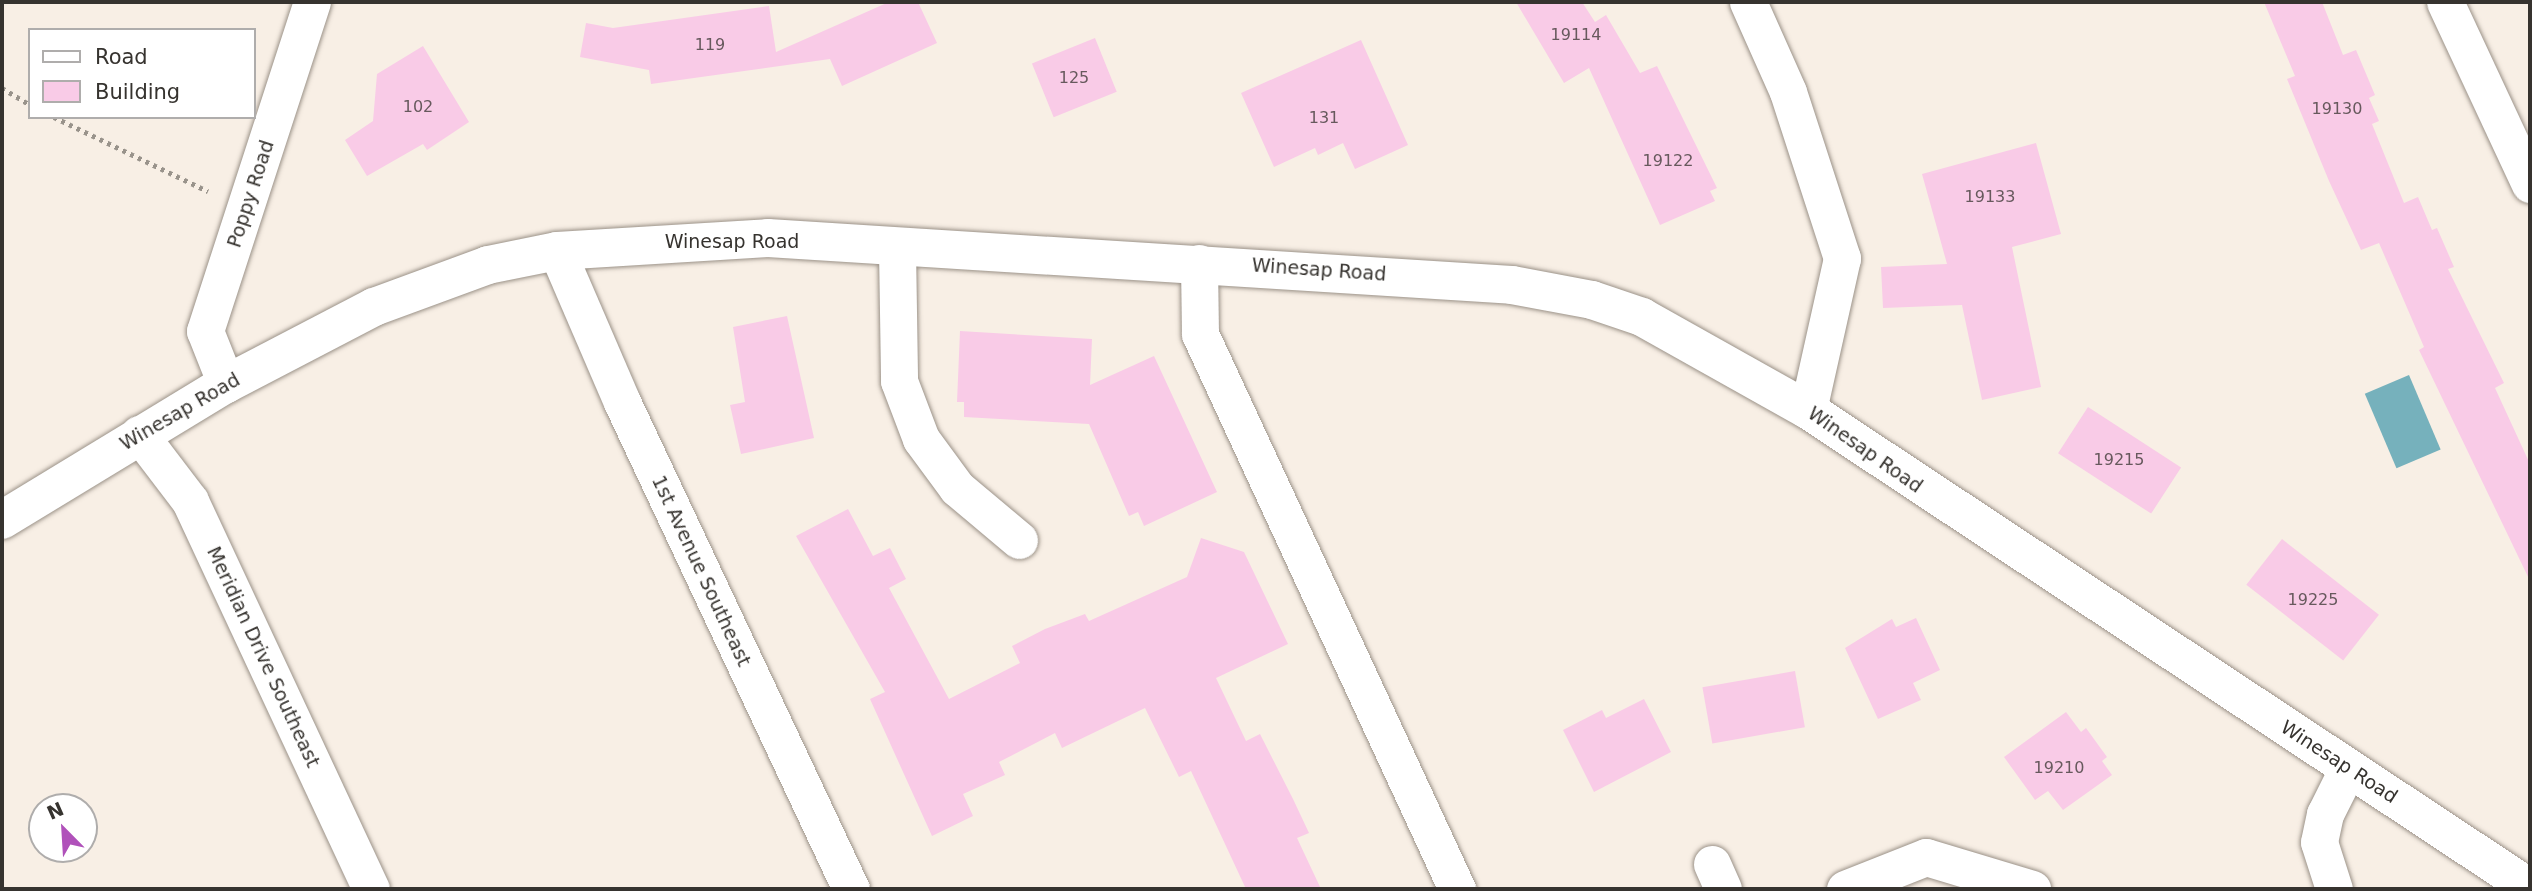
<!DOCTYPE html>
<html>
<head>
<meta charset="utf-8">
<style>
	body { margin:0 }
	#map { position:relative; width:2532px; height:891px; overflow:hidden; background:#f8efe5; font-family:"DejaVu Sans",sans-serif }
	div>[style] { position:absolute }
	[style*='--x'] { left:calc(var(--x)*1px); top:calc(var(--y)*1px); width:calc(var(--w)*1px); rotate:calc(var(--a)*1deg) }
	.water>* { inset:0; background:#76b1bc; transform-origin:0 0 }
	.building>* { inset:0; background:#f9cbe7; transform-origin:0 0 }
	.path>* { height:4.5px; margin-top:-2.25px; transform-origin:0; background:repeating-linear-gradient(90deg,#99938b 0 3.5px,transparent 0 8.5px) }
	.roads { filter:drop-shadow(0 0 2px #9b9288) drop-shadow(0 0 2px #9b9288) }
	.street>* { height:37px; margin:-18.5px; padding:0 18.5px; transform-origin:18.5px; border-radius:18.5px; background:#fff }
	.secondary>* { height:38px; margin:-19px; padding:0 19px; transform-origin:19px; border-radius:19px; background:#fff }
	span { translate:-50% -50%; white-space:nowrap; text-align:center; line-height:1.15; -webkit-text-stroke:7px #fff; paint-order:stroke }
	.number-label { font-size:16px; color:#67595d }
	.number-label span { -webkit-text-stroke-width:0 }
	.street-label { font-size:19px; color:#36332f }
	.frame { position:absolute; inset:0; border:4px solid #36332f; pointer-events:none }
	.legend { position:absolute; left:28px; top:28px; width:228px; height:91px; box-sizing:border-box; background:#fff; border:2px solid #afadac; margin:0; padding:9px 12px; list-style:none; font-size:21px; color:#36332f }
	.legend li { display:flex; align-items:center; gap:14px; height:35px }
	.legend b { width:35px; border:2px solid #afadac }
	.north { position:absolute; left:28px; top:793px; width:70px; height:70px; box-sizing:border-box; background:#fff; border:2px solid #afadac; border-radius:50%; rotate:336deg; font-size:19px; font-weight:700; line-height:28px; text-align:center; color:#36332f }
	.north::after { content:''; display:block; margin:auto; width:24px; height:32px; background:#b051ba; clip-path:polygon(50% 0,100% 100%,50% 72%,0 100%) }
</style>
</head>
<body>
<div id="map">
	<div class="water">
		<i style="left:2409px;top:375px;width:81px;height:48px;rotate:67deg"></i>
	</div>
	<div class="building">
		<i style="clip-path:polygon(889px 2px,918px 2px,937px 43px,842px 86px,830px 59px,651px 84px,649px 70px,580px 57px,586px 23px,613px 28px,769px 6px,776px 52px)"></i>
		<i style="clip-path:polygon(1516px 2px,1582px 2px,1595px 22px,1606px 15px,1640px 73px,1657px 66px,1717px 188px,1710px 191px,1715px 201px,1660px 225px,1589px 68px,1564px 83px)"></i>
		<i style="clip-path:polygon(2264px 2px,2322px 2px,2343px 55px,2356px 50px,2375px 95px,2369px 98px,2379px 121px,2372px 124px,2404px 203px,2418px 197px,2432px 230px,2437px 228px,2454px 267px,2448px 269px,2504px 383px,2495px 388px,2530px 464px,2530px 581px,2419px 350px,2424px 347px,2379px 243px,2361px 250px,2329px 181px,2287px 79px,2295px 76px)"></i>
		<i style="left:1095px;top:38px;width:58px;height:68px;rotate:68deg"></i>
		<i style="clip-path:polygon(1361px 40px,1408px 145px,1355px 169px,1343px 143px,1318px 155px,1315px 148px,1274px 167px,1241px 93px)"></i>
		<i style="clip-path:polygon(423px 46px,469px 122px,427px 150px,423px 144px,367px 176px,345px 140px,373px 121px,377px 74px)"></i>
		<i style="clip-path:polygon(2036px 143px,2061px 234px,2012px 247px,2041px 387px,1982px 400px,1962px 305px,1883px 308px,1881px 267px,1947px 264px,1922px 174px)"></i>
		<i style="clip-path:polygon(787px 316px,814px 438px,741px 454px,730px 405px,745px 402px,733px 327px)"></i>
		<i style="clip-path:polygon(960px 331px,1092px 339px,1090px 385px,1154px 356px,1217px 492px,1144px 526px,1138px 512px,1129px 516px,1089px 424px,964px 417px,964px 402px,957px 402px)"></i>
		<i style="left:2088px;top:407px;width:111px;height:55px;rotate:33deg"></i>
		<i style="clip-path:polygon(848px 509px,873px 556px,890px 548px,906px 579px,889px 588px,949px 699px,1020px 663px,1012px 646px,1045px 629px,1085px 614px,1089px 621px,1187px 577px,1201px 538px,1244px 552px,1288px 644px,1216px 678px,1246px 741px,1260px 734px,1293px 799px,1309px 833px,1297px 838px,1321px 889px,1246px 889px,1191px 771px,1179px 777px,1145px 708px,1062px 748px,1055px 733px,999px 762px,1005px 775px,963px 794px,973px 816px,932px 836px,870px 699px,885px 692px,796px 536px)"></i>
		<i style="left:2282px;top:539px;width:123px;height:58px;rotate:38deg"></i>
		<i style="clip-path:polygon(1916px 618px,1940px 670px,1913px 683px,1921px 700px,1878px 719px,1845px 648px,1892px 619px,1896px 627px)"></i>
		<i style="left:1795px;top:671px;width:57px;height:94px;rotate:80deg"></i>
		<i style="clip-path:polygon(1644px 699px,1671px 752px,1594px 792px,1563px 730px,1602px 710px,1606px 718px)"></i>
		<i style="clip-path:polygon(2066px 712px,2081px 732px,2086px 728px,2107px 757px,2102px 761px,2112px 775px,2063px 810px,2048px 791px,2035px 800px,2004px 757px)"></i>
	</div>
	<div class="path">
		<i style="--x:2;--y:88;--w:33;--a:31"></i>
		<i style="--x:54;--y:117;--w:171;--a:25.7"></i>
	</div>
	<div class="roads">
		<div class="street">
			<i style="--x:1748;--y:2;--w:98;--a:66"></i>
			<i style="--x:1788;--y:92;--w:175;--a:72"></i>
			<i style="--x:1842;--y:258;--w:156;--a:102.6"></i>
			<i style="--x:2445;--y:2;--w:201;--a:65"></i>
			<i style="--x:897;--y:248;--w:133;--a:89.1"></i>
			<i style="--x:899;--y:381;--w:62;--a:69.2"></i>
			<i style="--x:921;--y:439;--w:61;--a:53.7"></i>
			<i style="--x:957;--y:488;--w:81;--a:40"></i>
			<i style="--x:557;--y:251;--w:164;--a:66.7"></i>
			<i style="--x:622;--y:402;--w:538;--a:64.82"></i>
			<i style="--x:1199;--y:263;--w:71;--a:89.2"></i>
			<i style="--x:1200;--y:334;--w:612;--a:65.15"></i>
			<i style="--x:226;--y:384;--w:57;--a:-111.6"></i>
			<i style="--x:205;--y:331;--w:346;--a:-72"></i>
			<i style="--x:139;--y:434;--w:84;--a:52.7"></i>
			<i style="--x:190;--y:501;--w:428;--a:65"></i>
			<i style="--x:1712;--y:864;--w:27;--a:66"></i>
			<i style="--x:1845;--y:889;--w:87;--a:-21.6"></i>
			<i style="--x:1926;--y:857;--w:111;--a:16.8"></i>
			<i style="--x:2334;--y:889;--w:49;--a:-107.7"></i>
			<i style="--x:2319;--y:842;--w:29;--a:-78"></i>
			<i style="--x:2325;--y:814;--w:51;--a:-63.4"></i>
		</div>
		<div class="secondary">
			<i style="--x:2;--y:520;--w:262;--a:-31.3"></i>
			<i style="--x:226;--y:384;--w:167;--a:-27.5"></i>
			<i style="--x:374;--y:307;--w:121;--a:-20.2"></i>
			<i style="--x:488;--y:265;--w:70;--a:-11.5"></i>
			<i style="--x:557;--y:251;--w:211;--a:-3.5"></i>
			<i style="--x:768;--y:238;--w:745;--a:3.61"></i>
			<i style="--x:1512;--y:285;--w:81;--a:10.6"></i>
			<i style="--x:1592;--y:300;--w:53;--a:18.8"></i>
			<i style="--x:1642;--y:317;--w:190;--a:29.3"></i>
			<i style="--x:1808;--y:410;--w:866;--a:33.51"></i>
		</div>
	</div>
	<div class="number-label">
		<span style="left:1576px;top:35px">19114</span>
		<span style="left:710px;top:45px">119</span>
		<span style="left:1074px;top:78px">125</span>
		<span style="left:418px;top:107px">102</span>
		<span style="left:2337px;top:109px">19130</span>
		<span style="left:1324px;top:118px">131</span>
		<span style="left:1668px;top:161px">19122</span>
		<span style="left:1990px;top:197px">19133</span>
		<span style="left:2119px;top:460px">19215</span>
		<span style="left:2313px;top:600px">19225</span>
		<span style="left:2059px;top:768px">19210</span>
	</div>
	<div class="street-label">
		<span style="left:251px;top:194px;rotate:-72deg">Poppy Road</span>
		<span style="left:732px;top:242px">Winesap Road</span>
		<span style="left:1319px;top:270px;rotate:4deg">Winesap Road</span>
		<span style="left:180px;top:412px;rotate:-30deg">Winesap Road</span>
		<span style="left:1865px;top:450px;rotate:35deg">Winesap Road</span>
		<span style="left:701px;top:571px;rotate:65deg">1st Avenue Southeast</span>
		<span style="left:263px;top:657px;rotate:65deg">Meridian Drive Southeast</span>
		<span style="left:2339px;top:762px;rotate:33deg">Winesap Road</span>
	</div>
	<div class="frame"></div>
	<ul class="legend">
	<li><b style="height:9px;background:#fff"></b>Road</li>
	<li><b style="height:19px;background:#f9cbe7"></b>Building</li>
	</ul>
	<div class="north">N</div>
</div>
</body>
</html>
